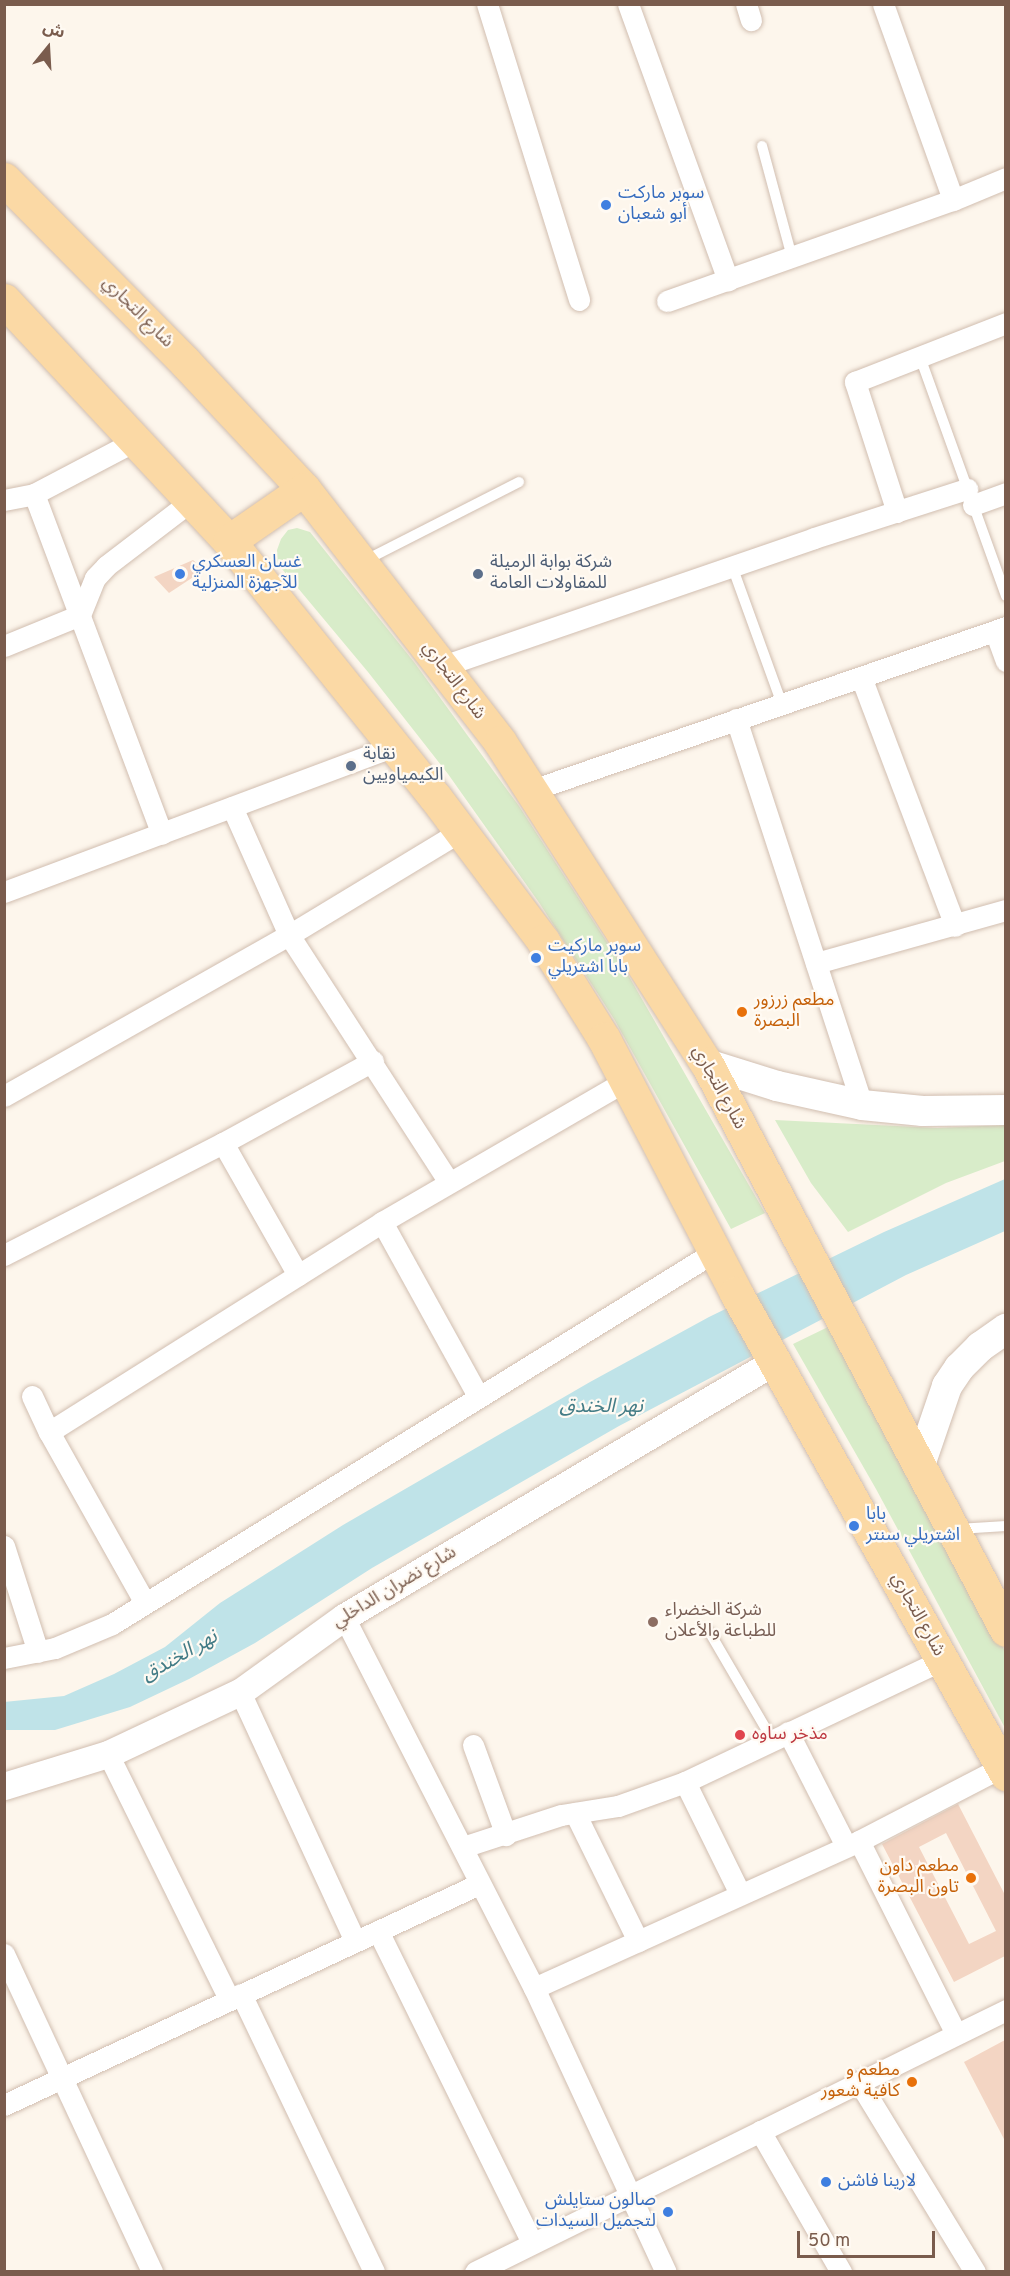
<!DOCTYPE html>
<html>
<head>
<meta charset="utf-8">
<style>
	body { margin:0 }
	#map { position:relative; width:1010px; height:2276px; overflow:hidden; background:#fdf6ec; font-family:Overpass,"Noto Sans Arabic",sans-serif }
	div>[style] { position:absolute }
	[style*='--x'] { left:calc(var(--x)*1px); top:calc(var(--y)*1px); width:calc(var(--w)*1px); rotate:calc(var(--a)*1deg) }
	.green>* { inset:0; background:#d8ecc9 }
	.water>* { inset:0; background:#bfe3e8 }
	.building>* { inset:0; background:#f3d5c3 }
	.roads { filter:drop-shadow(0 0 2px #d1beb0) drop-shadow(0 0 2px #d1beb0) }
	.service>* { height:10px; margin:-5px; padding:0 5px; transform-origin:5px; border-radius:5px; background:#fff }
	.minor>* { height:21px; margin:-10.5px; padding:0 10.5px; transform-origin:10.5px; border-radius:10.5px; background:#fff }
	.tertiary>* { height:27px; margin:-13.5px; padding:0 13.5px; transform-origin:13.5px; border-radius:13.5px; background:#fff }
	.secondary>* { height:30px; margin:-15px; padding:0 15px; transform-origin:15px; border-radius:15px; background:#fff }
	.primary>* { height:33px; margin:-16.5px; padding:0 16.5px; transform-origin:16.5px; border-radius:16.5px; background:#fbd9a5 }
	.dots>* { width:16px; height:16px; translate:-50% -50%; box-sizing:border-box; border:3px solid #fffaf3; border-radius:50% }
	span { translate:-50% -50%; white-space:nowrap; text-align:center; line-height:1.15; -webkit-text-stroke:4.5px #fffaf3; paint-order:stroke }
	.shop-label { font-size:18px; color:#366cbe }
	.left { translate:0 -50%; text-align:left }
	.right { translate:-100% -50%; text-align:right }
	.street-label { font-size:18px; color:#7a5c4d }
	.service-label { font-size:18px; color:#4e5e75 }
	.food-label { font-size:18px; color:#c56008 }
	.education-label { font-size:18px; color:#785e54 }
	.health-label { font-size:18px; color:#be3a42 }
	.water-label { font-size:20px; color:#437c86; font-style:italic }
	.frame { position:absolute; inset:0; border:6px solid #7a5c4d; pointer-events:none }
	.north { position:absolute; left:18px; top:18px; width:60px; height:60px; -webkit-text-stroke:4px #fffaf3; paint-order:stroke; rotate:18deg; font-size:16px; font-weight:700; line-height:24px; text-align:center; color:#7a5c4d }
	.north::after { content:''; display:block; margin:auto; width:21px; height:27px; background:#7a5c4d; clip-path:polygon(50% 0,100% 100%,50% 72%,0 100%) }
	.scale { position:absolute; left:797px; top:2231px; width:138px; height:27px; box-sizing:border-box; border:3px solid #7a5c4d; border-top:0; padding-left:8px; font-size:18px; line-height:21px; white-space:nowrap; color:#7a5c4d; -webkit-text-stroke:4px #fffaf3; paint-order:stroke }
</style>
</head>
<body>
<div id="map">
	<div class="green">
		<i style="clip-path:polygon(297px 528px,310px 532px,414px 662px,519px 806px,627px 973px,765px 1213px,731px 1229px,614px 1019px,540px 904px,448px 774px,368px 672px,277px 563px,277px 550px,281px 539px,288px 530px)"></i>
		<i style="clip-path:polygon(775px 1120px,937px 1128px,1005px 1125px,1005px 1161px,946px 1183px,848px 1232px,811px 1183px)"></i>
		<i style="clip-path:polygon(828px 1327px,1005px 1651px,1005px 1728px,876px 1489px,793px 1344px)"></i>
	</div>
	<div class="water">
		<i style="clip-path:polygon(1005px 1179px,1005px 1231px,906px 1275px,619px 1426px,372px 1568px,255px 1643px,189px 1679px,130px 1707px,55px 1730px,5px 1730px,4px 1702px,64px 1696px,114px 1674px,165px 1647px,220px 1603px,343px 1525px,590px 1382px,709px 1317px,884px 1232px)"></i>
	</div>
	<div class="building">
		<i style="clip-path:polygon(193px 560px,204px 570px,169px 593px,154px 577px)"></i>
		<i style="clip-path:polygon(evenodd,958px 1804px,1005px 1895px,1005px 1956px,954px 1982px,882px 1844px,958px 1804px,946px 1833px,996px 1931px,969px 1944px,919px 1847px,946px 1833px)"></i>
		<i style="clip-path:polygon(1005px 2040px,1005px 2141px,964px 2062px)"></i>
	</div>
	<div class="roads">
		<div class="service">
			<i style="--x:762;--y:146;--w:115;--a:74.9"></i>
			<i style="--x:920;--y:357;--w:254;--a:70.2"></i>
			<i style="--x:364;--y:561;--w:174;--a:-27"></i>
			<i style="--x:732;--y:566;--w:147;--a:70.1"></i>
			<i style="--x:958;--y:1529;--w:48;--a:-3.6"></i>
			<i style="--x:710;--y:1633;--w:123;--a:59.7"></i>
		</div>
		<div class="minor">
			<i style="--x:487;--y:4;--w:310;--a:72.7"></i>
			<i style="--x:628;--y:4;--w:294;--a:70.1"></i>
			<i style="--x:746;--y:4;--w:17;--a:73"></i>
			<i style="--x:883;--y:4;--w:208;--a:70.3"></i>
			<i style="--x:667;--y:301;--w:303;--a:-19.5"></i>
			<i style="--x:953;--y:200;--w:57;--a:-22.5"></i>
			<i style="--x:34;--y:494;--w:363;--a:69.4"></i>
			<i style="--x:4;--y:500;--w:31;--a:-11"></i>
			<i style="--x:34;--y:494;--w:114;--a:-27.7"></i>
			<i style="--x:973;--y:505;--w:35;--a:-20"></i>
			<i style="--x:897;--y:512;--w:137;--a:-107.9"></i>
			<i style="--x:855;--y:382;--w:162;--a:-21.3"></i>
			<i style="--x:995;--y:631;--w:32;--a:70"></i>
			<i style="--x:4;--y:646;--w:82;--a:-22.2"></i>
			<i style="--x:80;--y:615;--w:40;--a:-68"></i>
			<i style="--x:95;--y:578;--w:16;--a:-47"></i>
			<i style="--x:106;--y:566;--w:107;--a:-37.4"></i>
			<i style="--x:443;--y:666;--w:392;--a:-19"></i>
			<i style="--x:814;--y:538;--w:161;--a:-17.8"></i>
			<i style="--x:861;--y:677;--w:266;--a:69.3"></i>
			<i style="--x:736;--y:719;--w:406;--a:71.9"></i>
			<i style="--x:532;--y:790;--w:501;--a:-18.98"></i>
			<i style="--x:232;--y:807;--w:140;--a:66"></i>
			<i style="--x:289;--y:935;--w:294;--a:57.1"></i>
			<i style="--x:4;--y:892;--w:417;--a:-20.5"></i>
			<i style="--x:816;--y:963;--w:197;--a:-15.6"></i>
			<i style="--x:4;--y:1096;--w:327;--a:-29.5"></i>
			<i style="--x:289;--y:935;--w:201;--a:-31.2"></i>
			<i style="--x:223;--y:1143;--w:152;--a:60.4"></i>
			<i style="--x:382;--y:1222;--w:199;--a:61.1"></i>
			<i style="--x:4;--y:1255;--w:246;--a:-27.1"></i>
			<i style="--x:223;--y:1143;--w:171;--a:-28.7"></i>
			<i style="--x:32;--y:1396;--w:40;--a:65"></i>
			<i style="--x:49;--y:1432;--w:196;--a:60.7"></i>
			<i style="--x:49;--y:1432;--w:394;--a:-32.2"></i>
			<i style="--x:382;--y:1222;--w:281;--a:-30.1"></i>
			<i style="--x:4;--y:1546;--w:111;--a:72.2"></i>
			<i style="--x:344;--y:1617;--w:417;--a:62.9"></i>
			<i style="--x:534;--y:1988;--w:313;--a:65.1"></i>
			<i style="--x:4;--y:1658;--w:52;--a:-11.1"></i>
			<i style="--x:55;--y:1648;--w:62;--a:-22.8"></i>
			<i style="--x:112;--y:1624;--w:708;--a:-31.71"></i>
			<i style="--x:240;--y:1692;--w:274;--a:65.2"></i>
			<i style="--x:788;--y:1732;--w:128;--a:63"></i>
			<i style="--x:473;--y:1745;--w:96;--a:69.9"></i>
			<i style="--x:108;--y:1754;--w:273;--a:63.7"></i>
			<i style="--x:685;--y:1782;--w:125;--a:63.8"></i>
			<i style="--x:575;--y:1813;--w:143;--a:63.8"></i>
			<i style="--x:859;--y:1841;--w:216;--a:63.3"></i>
			<i style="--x:463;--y:1847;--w:103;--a:-18.1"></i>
			<i style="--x:561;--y:1815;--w:58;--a:-9"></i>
			<i style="--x:618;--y:1806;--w:71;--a:-19.7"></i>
			<i style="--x:685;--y:1782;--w:284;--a:-25.4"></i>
			<i style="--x:378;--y:1931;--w:348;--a:63.7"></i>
			<i style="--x:4;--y:1954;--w:351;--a:65"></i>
			<i style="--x:534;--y:1988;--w:357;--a:-24.3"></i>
			<i style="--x:859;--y:1841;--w:161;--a:-27.4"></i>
			<i style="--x:241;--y:1994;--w:308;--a:64.4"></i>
			<i style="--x:859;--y:2082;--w:223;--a:58.6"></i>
			<i style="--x:4;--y:2105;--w:524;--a:-24.95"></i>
			<i style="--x:760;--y:2131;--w:163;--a:60.1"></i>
			<i style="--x:475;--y:2272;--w:592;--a:-26.26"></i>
		</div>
		<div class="tertiary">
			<i style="--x:4;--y:1786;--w:109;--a:-17.1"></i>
			<i style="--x:108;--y:1754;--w:146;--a:-25.2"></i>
			<i style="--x:240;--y:1692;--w:128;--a:-35.8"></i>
			<i style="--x:344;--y:1617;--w:500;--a:-30.7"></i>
		</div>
		<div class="secondary">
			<i style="--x:707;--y:1064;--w:73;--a:17.4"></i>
			<i style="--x:777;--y:1086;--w:87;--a:12.6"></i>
			<i style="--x:862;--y:1105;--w:61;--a:5.6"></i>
			<i style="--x:923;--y:1111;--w:83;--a:-0.7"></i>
			<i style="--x:919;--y:1468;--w:87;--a:-71.1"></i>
			<i style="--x:947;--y:1386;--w:22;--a:-56"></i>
			<i style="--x:959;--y:1368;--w:30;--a:-45"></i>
			<i style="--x:980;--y:1347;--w:32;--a:-35"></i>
		</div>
		<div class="primary">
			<i style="--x:4;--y:179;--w:257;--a:45.3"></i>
			<i style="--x:185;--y:362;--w:174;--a:46.9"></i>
			<i style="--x:304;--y:489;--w:320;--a:52.2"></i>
			<i style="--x:500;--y:742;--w:383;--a:57.3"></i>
			<i style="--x:707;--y:1064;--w:640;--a:62.15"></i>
			<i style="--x:4;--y:300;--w:330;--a:47"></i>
			<i style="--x:229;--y:541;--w:329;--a:51.2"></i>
			<i style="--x:435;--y:797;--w:180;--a:53.1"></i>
			<i style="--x:543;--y:941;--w:115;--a:58.1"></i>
			<i style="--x:604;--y:1039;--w:286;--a:62.5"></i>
			<i style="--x:736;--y:1293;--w:552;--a:60.69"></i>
			<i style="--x:229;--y:541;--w:91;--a:-34.7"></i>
		</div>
	</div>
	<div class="dots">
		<i style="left:606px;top:205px;background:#3f7fe0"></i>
		<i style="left:180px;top:574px;background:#3f7fe0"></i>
		<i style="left:478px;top:574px;background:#5c6f8a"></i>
		<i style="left:351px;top:766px;background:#5c6f8a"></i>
		<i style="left:536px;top:958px;background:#3f7fe0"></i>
		<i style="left:742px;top:1012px;background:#e8710a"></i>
		<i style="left:854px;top:1526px;background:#3f7fe0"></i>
		<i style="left:653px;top:1622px;background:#8d6e63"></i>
		<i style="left:740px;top:1735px;background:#e0444e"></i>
		<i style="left:971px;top:1878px;background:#e8710a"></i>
		<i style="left:912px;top:2082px;background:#e8710a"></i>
		<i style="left:826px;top:2182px;background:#3f7fe0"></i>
		<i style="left:668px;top:2212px;background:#3f7fe0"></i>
	</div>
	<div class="shop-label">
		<span class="left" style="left:618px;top:205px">سوبر ماركت<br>أبو شعبان</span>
		<span class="left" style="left:192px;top:574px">غسان العسكري<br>للآجهزة المنزلية</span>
		<span class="left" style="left:548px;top:958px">سوبر ماركيت<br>بابا اشتريلي</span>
		<span class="left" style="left:866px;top:1526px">بابا<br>اشتريلي سنتر</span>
		<span class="left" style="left:838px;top:2182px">لارينا فاشن</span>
		<span class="right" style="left:656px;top:2212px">صالون ستايلش<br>لتجميل السيدات</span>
	</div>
	<div class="street-label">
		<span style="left:137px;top:313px;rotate:45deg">شارع التجاري</span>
		<span style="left:453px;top:681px;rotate:53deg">شارع التجاري</span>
		<span style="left:718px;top:1088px;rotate:61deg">شارع التجاري</span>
		<span style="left:395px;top:1588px;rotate:-31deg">شارع نضران الداخلي</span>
		<span style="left:917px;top:1615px;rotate:61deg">شارع التجاري</span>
	</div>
	<div class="service-label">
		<span class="left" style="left:490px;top:574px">شركة بوابة الرميلة<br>للمقاولات العامة</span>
		<span class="left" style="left:363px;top:766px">نقابة<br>الكيمياويين</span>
	</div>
	<div class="food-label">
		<span class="left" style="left:754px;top:1012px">مطعم زرزور<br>البصرة</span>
		<span class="right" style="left:959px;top:1878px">مطعم داون<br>تاون البصرة</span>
		<span class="right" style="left:900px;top:2082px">مطعم و<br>كافية شعور</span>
	</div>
	<div class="education-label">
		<span class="left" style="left:665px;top:1622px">شركة الخضراء<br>للطباعة والأعلان</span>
	</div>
	<div class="health-label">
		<span class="left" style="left:752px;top:1735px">مذخر ساوه</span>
	</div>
	<div class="water-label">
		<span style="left:601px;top:1407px">نهر الخندق</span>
		<span style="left:180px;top:1657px;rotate:-30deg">نهر الخندق</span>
	</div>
	<div class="frame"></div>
	<div class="north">ش</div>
	<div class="scale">50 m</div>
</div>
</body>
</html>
